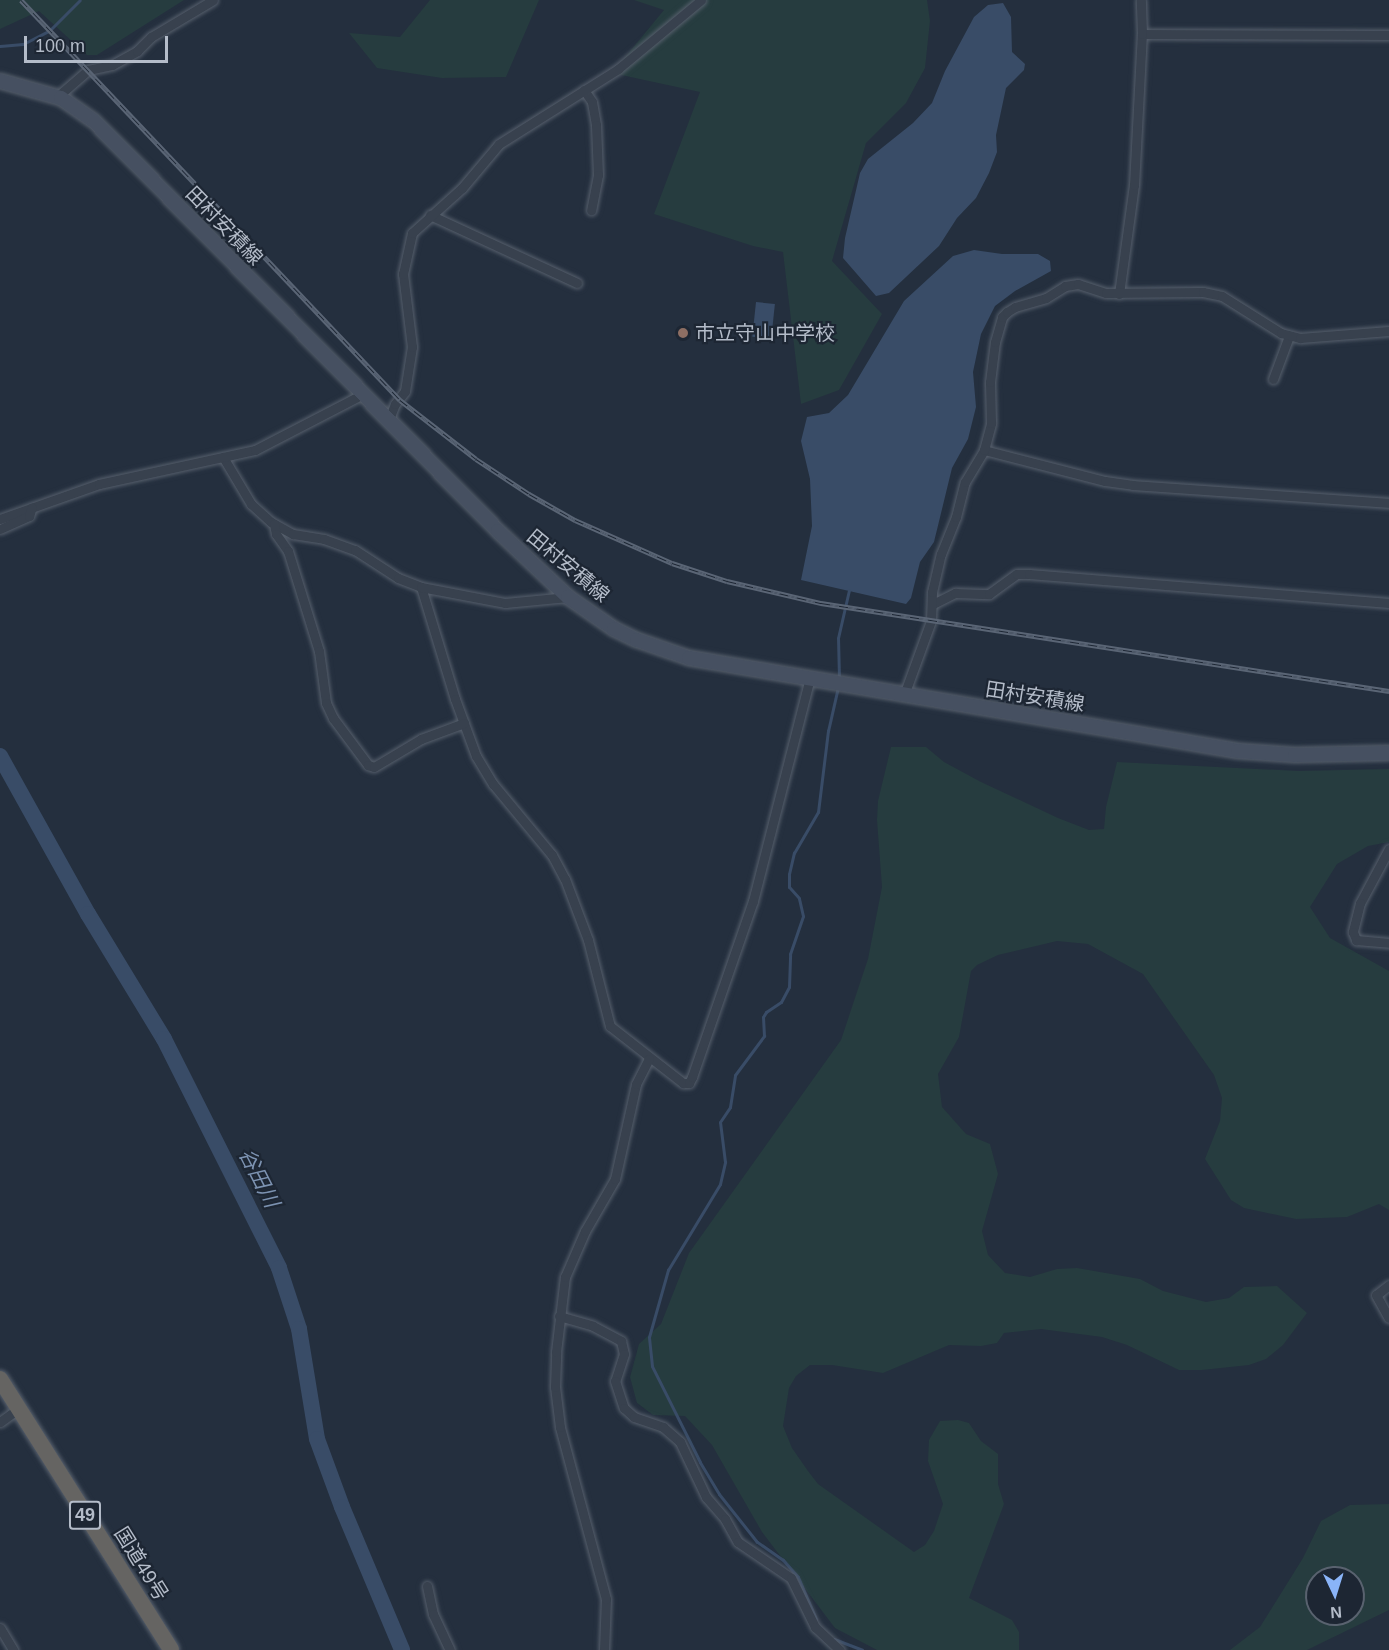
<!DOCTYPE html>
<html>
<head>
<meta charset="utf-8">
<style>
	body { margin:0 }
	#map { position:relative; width:1389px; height:1650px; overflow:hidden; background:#242f3e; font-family:Arial,"Noto Sans JP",sans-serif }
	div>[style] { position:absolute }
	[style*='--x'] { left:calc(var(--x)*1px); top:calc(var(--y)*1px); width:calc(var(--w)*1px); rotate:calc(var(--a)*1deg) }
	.green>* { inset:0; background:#263c3f }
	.water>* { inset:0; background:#394c67; transform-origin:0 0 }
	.stream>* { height:3px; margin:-1.5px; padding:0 1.5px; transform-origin:1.5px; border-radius:1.5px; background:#394c67 }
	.river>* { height:16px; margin:-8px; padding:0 8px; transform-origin:8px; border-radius:8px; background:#394c67 }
	.roads { filter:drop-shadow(0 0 2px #565f6c) drop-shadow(0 0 2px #565f6c) }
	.minor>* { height:9px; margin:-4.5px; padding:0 4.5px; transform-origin:4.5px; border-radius:4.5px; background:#38414e }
	.secondary>* { height:14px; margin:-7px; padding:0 7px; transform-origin:7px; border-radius:7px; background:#465061 }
	.trunk>* { height:16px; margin:-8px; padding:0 8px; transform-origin:8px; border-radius:8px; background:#656462 }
	.rail>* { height:5px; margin-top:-2.5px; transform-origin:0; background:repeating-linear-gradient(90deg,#1d2633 0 9px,#5a6575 0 18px); box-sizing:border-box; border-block:2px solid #5a6575 }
	.dots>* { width:16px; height:16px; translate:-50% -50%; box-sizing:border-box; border:3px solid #1d2633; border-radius:50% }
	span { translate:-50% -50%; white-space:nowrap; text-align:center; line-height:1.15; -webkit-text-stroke:4.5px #1d2633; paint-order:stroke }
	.shield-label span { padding:2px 4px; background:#1d2633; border:2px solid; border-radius:4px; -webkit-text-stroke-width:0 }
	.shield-label { font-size:18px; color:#b4bcc9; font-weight:700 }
	.street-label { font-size:20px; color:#b4bcc9 }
	.poi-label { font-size:20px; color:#b4bcc9 }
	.left { translate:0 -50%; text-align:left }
	.water-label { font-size:21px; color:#7c92b1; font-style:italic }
	.north { position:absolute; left:1305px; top:1566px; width:60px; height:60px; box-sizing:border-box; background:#1d2633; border:2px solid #59626f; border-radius:50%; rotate:176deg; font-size:16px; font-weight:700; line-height:24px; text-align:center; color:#b4bcc9 }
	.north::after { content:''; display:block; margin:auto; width:21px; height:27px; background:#8ab4f8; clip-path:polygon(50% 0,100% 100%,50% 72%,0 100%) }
	.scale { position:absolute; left:24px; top:36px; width:144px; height:27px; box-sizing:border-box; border:3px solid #b4bcc9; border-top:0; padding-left:8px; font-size:18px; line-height:21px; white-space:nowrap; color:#b4bcc9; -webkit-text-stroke:4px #1d2633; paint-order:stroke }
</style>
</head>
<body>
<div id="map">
	<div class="green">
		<i style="clip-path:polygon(0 0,184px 0,97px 55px,87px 55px,39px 11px,0 29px)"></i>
		<i style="clip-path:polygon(430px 0,539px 0,506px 77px,442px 78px,377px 68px,349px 33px,400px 37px)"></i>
		<i style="clip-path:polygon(634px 0,927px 0,930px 21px,925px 68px,906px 103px,866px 143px,832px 261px,882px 314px,839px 390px,801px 404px,783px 252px,753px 246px,654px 214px,700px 92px,612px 73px,664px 10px)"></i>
		<i style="clip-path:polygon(891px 747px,926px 747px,944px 762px,981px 782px,1058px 818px,1089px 830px,1104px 829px,1106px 807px,1117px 762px,1298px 771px,1389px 769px,1389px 842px,1368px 846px,1337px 864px,1310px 907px,1330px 938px,1389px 971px,1389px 1210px,1379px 1204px,1347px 1217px,1296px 1219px,1244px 1208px,1231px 1200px,1205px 1159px,1220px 1121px,1222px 1098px,1214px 1075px,1143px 974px,1088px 944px,1057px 941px,998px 955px,977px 965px,971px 971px,959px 1037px,938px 1074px,942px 1107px,966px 1134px,990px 1144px,998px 1174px,982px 1231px,988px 1255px,1005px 1273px,1030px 1277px,1057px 1269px,1077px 1268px,1140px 1279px,1163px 1291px,1206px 1302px,1229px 1298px,1244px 1287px,1277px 1286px,1307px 1313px,1283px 1345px,1266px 1359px,1249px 1365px,1202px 1370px,1179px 1370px,1127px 1345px,1102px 1337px,1041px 1329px,1004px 1333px,997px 1343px,981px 1346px,949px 1345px,883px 1373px,832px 1365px,810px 1365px,796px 1376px,789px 1388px,783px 1426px,792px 1448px,808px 1471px,818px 1484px,914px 1552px,925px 1545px,934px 1531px,943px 1504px,928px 1461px,929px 1440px,940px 1421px,958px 1420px,969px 1423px,981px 1441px,998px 1454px,998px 1484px,1004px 1504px,969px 1598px,1012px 1620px,1019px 1632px,1019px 1650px,877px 1650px,835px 1628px,762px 1532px,712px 1445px,685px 1416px,653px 1415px,637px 1403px,630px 1377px,639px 1344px,661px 1324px,689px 1253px,841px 1040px,868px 959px,882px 887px,877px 820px,878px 801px)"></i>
		<i style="clip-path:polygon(evenodd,1389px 1504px,1389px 1610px,1307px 1650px,1230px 1650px,1260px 1627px,1303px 1558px,1321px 1521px,1350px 1505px,1389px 1504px,1317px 1578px,1353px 1578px,1353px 1614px,1317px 1614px,1317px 1578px)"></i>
	</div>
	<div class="water">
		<i style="clip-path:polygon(1003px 3px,1011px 17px,1012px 52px,1025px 64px,1024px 70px,1006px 88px,996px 135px,997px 152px,989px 173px,976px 198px,957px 218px,939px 246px,889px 293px,876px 296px,843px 258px,845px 238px,860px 173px,868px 159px,913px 123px,932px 103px,945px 71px,974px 17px,988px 5px)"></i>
		<i style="clip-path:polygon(974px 250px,1002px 254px,1038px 254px,1050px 261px,1051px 271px,1015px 291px,995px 306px,981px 334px,973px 372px,976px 407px,968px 439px,952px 468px,934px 542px,920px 562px,911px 598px,906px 604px,801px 580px,812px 526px,810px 479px,801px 441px,807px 417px,829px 413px,848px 395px,904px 301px,953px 256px)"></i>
		<i style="left:756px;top:302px;width:19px;height:35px;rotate:6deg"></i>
	</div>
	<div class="stream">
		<i style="--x:0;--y:46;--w:23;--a:-5"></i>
		<i style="--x:23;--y:44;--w:30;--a:-27"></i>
		<i style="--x:50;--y:30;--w:42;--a:-45"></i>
		<i style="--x:839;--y:678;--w:40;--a:-91.4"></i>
		<i style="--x:838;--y:638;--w:49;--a:-77.1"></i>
		<i style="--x:816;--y:1619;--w:46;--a:-113.2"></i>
		<i style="--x:798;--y:1577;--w:23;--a:-131"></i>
		<i style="--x:783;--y:1560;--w:32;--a:-145"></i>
		<i style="--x:757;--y:1542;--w:61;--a:-128.4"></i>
		<i style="--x:719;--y:1494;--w:37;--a:-121"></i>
		<i style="--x:700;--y:1462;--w:107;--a:-116.6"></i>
		<i style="--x:652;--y:1366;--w:29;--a:-96"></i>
		<i style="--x:649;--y:1337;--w:70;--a:-74.2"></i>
		<i style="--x:668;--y:1270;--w:100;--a:-58.8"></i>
		<i style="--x:720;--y:1184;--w:23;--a:-77"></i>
		<i style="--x:725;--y:1162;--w:40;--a:-97.1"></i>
		<i style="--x:720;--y:1122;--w:18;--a:-56"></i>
		<i style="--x:730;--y:1107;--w:32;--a:-81"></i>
		<i style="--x:735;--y:1075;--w:49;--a:-53.4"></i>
		<i style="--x:764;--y:1036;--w:19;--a:-93"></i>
		<i style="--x:763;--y:1017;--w:6;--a:-59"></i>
		<i style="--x:766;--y:1012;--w:18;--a:-34"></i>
		<i style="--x:781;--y:1002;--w:17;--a:-62"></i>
		<i style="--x:789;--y:987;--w:33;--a:-88"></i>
		<i style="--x:790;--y:954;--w:40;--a:-71.1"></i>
		<i style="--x:803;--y:916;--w:18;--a:-103"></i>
		<i style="--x:799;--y:898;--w:15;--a:-132"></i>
		<i style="--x:789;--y:887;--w:13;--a:-90"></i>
		<i style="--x:789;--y:874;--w:22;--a:-77"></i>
		<i style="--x:794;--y:853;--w:48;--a:-59.7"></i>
		<i style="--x:818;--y:812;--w:82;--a:-83"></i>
		<i style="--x:828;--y:731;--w:45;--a:-77.2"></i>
		<i style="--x:834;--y:1639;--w:30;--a:21"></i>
	</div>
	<div class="river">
		<i style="--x:0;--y:756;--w:181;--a:60.9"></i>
		<i style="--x:88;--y:914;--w:146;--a:58.7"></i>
		<i style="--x:164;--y:1039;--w:256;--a:63.3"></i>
		<i style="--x:279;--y:1268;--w:64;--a:71.8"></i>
		<i style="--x:299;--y:1329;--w:111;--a:80.7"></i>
		<i style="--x:317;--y:1439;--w:72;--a:69.8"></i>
		<i style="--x:342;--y:1507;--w:155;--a:67.2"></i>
	</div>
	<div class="roads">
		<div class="minor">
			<i style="--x:1142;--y:34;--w:247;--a:0.2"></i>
			<i style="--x:584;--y:90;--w:14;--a:56"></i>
			<i style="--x:592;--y:102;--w:23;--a:80"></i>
			<i style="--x:596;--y:125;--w:50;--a:87.7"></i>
			<i style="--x:598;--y:175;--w:36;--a:101"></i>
			<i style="--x:57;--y:97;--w:41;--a:-41.1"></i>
			<i style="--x:88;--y:70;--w:25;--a:-12"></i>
			<i style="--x:112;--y:65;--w:29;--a:-29"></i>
			<i style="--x:137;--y:51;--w:20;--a:-45"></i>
			<i style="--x:151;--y:37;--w:72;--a:-30.8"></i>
			<i style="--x:430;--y:215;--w:162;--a:24.8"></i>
			<i style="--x:1119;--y:294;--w:110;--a:-82.2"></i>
			<i style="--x:1134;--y:185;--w:151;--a:-87"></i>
			<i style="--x:1142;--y:34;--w:34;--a:-92"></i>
			<i style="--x:1273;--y:379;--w:46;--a:-69.6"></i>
			<i style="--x:388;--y:422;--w:19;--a:-69"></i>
			<i style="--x:395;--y:404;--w:16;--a:-52"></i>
			<i style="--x:405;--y:391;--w:45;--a:-81"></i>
			<i style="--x:412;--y:347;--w:74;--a:-97"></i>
			<i style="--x:403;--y:274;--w:42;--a:-77.6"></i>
			<i style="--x:412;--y:233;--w:67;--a:-42"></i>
			<i style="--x:462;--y:188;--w:57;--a:-49.9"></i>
			<i style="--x:499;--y:144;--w:141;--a:-32.2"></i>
			<i style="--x:618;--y:69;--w:108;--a:-39.7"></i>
			<i style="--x:984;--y:450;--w:125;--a:14.4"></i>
			<i style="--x:1105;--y:481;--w:28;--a:8"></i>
			<i style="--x:1133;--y:485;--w:257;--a:4"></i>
			<i style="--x:223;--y:457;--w:55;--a:59.2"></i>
			<i style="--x:251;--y:504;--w:27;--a:42"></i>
			<i style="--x:271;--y:522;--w:25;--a:29"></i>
			<i style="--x:293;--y:534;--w:31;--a:9"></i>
			<i style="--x:324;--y:539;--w:33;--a:20"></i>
			<i style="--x:355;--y:550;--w:51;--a:33.1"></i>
			<i style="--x:398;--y:578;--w:25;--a:21"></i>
			<i style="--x:421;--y:587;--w:117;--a:73.1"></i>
			<i style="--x:455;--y:699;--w:61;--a:69.8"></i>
			<i style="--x:476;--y:756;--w:33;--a:59"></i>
			<i style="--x:493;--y:784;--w:92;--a:50.3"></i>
			<i style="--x:552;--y:855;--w:27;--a:62"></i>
			<i style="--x:565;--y:879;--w:65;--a:69.3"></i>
			<i style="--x:588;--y:940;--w:89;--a:75.7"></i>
			<i style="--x:610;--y:1026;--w:93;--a:38"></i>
			<i style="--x:683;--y:1083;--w:6;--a:0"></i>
			<i style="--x:689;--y:1083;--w:7;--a:-63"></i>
			<i style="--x:692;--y:1077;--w:186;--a:-70.9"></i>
			<i style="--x:753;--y:901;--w:230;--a:-75.7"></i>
			<i style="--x:0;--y:519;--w:105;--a:-19.5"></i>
			<i style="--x:99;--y:484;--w:160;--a:-12.3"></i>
			<i style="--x:255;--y:450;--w:119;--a:-27.4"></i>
			<i style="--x:274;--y:524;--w:10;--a:79"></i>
			<i style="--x:276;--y:534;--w:21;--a:55"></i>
			<i style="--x:288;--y:551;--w:105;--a:72.8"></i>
			<i style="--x:319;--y:651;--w:52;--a:82.3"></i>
			<i style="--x:326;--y:703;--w:17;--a:65"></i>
			<i style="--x:333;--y:718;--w:59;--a:53.3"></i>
			<i style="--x:368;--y:765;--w:6;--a:18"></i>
			<i style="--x:374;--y:767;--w:55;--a:-30.8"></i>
			<i style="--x:421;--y:739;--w:46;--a:-20.4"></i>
			<i style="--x:0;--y:529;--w:32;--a:-24"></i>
			<i style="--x:29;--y:516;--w:9;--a:-72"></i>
			<i style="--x:421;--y:587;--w:86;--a:10.8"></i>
			<i style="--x:505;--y:603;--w:63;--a:-5.4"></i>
			<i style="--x:933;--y:604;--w:25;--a:-27"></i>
			<i style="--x:955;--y:593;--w:34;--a:2"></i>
			<i style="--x:989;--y:594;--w:34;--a:-36"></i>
			<i style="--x:1017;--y:574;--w:12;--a:0"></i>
			<i style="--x:1029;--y:574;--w:361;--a:4.6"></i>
			<i style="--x:904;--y:695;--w:79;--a:-70"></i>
			<i style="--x:931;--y:621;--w:29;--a:-88"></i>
			<i style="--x:932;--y:592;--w:39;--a:-77"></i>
			<i style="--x:941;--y:554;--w:40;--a:-68"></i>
			<i style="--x:956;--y:517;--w:36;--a:-76"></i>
			<i style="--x:965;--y:482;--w:37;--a:-59"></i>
			<i style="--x:984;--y:450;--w:28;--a:-75"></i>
			<i style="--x:991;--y:423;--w:41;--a:-91.4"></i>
			<i style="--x:990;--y:382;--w:40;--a:-82.9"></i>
			<i style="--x:995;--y:342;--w:26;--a:-74"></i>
			<i style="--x:1002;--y:317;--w:7;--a:-45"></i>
			<i style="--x:1007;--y:312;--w:9;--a:-32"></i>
			<i style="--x:1015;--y:307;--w:32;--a:-16"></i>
			<i style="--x:1046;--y:298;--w:22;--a:-32"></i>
			<i style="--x:1065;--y:286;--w:13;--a:-9"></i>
			<i style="--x:1078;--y:284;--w:29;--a:18"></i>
			<i style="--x:1106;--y:293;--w:97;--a:-0.6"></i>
			<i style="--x:1203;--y:292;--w:19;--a:12"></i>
			<i style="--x:1222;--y:296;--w:70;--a:32.1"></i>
			<i style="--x:1281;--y:333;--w:20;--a:15"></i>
			<i style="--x:1300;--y:338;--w:89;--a:-4.5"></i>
			<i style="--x:1389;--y:849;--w:61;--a:118.2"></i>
			<i style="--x:1360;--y:903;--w:30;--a:104"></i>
			<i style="--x:1353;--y:932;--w:9;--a:69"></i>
			<i style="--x:1356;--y:940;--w:33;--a:5"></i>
			<i style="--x:1389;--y:1285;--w:16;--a:142"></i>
			<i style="--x:1376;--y:1295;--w:26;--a:61"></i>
			<i style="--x:559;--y:1316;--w:35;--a:16"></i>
			<i style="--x:593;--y:1326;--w:32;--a:28"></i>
			<i style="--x:621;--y:1341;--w:13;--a:77"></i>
			<i style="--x:624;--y:1354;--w:28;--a:108"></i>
			<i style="--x:615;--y:1381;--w:28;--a:72"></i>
			<i style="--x:624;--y:1408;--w:13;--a:42"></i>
			<i style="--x:634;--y:1417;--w:31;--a:19"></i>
			<i style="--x:663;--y:1427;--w:23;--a:41"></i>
			<i style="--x:680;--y:1442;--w:61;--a:64.7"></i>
			<i style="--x:706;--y:1497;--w:29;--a:49"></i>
			<i style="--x:725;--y:1519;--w:26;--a:61"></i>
			<i style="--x:738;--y:1542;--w:64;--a:34.2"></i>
			<i style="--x:791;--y:1578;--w:55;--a:63.9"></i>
			<i style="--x:815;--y:1627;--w:34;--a:43"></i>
			<i style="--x:0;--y:1422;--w:22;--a:-36"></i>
			<i style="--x:427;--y:1586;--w:29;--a:78"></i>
			<i style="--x:433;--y:1614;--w:40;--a:65"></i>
			<i style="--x:0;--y:1628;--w:26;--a:59"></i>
			<i style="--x:604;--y:1650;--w:51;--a:-87.8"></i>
			<i style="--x:606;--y:1599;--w:178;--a:-105"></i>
			<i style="--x:560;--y:1427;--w:40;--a:-97.1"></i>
			<i style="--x:555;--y:1387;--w:35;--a:-88"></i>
			<i style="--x:556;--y:1352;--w:76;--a:-83.2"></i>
			<i style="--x:565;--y:1277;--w:50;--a:-66.5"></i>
			<i style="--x:585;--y:1231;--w:60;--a:-60"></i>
			<i style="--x:615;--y:1179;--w:97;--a:-77.5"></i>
			<i style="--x:636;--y:1084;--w:28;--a:-63"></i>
		</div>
		<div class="secondary">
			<i style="--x:0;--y:81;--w:63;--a:15.6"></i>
			<i style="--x:61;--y:98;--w:40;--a:34.9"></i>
			<i style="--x:94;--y:121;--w:576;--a:45.42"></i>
			<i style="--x:498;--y:531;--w:96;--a:43.3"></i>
			<i style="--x:568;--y:597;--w:56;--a:34.8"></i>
			<i style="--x:614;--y:629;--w:25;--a:26"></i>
			<i style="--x:637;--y:640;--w:55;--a:19.1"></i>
			<i style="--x:689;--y:658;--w:557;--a:9.61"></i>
			<i style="--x:1238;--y:751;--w:57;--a:4"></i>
			<i style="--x:1295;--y:755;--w:94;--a:-1.2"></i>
		</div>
		<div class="trunk">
			<i style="--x:0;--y:1379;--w:320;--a:57.7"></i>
		</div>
	</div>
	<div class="rail">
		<i style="--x:21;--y:0;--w:551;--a:46.54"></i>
		<i style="--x:400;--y:400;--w:96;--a:37.8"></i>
		<i style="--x:476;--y:459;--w:64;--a:33.4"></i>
		<i style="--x:529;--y:494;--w:53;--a:29.5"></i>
		<i style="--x:575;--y:520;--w:106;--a:23.9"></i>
		<i style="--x:672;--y:563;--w:58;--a:18.1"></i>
		<i style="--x:727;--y:581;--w:97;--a:13.2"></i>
		<i style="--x:821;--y:603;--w:575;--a:8.81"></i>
	</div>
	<div class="dots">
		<i style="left:683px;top:333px;background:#8d6e63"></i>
	</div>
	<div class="shield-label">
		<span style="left:85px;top:1515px">49</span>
	</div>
	<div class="street-label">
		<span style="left:224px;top:226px;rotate:46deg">田村安積線</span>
		<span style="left:568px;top:566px;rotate:40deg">田村安積線</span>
		<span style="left:1035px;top:697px;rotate:9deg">田村安積線</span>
		<span style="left:141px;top:1564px;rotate:58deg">国道49号</span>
	</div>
	<div class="poi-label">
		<span class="left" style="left:695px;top:333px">市立守山中学校</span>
	</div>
	<div class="water-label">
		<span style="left:259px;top:1178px;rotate:63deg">谷田川</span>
	</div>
	<div class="north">N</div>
	<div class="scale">100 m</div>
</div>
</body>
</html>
